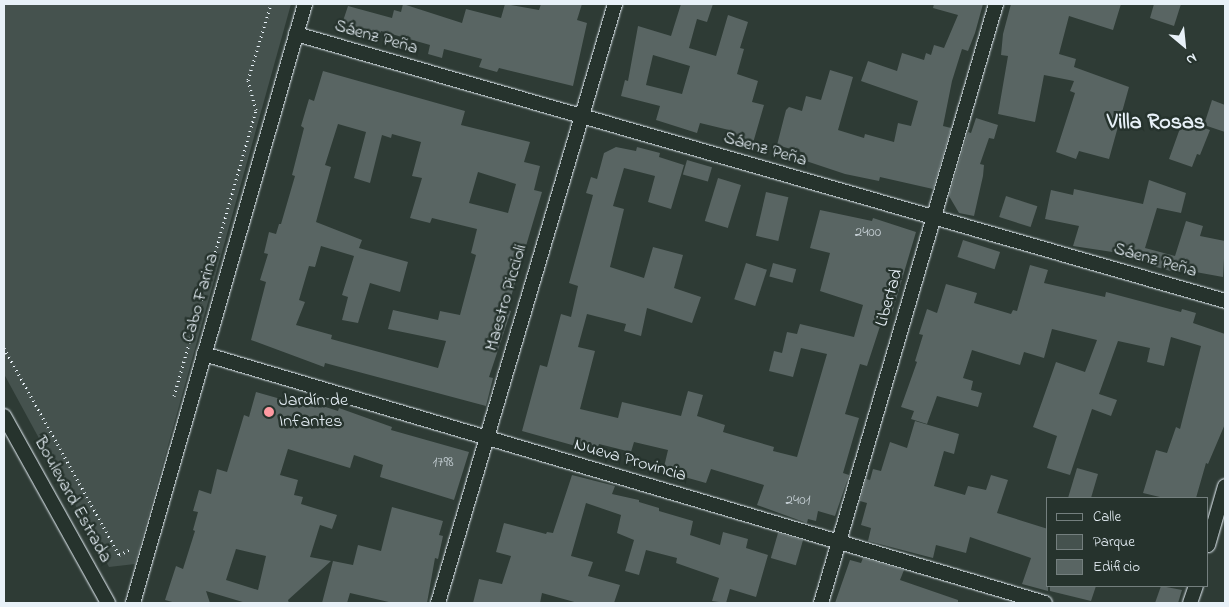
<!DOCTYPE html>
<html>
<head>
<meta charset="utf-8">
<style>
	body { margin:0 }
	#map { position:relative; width:1229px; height:607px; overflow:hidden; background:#2e3b35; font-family:"Indie Flower",sans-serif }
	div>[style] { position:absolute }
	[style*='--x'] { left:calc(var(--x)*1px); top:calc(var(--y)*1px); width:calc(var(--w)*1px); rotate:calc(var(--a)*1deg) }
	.green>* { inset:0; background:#45524e }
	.building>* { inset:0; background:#596563; transform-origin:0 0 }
	.path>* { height:3px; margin-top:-1.5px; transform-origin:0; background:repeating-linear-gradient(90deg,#e8f1f8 0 1px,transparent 0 5px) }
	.roads { filter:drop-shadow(0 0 1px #e8f1f8) drop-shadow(0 0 1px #e8f1f8) }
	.minor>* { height:14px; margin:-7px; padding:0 7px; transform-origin:7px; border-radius:7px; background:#26332d }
	.dots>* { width:14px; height:14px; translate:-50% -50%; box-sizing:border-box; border:2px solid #26332d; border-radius:50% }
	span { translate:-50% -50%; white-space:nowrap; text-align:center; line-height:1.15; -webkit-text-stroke:5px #26332d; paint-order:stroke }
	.number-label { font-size:15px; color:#c4ced3 }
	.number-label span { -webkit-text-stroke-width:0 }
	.street-label { font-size:18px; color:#e8f1f8 }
	.poi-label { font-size:18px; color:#e8f1f8 }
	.left { translate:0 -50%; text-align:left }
	.district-label { font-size:22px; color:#e8f1f8; font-weight:700 }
	.frame { position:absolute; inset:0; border:5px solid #e8f1f8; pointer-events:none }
	.legend { position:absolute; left:1046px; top:497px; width:162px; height:90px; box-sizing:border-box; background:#26332d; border:1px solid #747f7e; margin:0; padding:6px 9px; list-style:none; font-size:15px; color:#e8f1f8 }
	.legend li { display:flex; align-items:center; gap:10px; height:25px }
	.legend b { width:25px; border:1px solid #747f7e }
	.north { position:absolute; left:1159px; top:20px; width:50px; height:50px; -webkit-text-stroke:4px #26332d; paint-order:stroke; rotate:152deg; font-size:14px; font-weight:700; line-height:20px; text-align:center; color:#e8f1f8 }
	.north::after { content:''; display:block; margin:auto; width:18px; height:22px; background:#e8f1f8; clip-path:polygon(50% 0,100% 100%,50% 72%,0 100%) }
</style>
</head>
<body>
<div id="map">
	<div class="green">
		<i style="clip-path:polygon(4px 4px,291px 4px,135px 564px,109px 567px,4px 374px)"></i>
	</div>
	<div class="building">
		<i style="clip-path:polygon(403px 4px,462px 23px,466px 9px,501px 18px,505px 4px,539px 10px,541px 4px,582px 4px,577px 20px,587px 23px,573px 86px,499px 68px,497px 72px,479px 67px,482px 59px,444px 49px,442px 58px,428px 54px,430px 45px,381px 31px,379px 36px,341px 27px,348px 6px,392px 18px,394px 10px,401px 12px)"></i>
		<i style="clip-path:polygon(evenodd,681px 4px,713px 4px,707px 22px,697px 19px,689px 48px,716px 56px,728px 15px,748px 22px,740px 48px,744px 49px,737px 74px,758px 81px,752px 102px,764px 105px,753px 143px,727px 135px,729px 130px,700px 123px,697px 133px,656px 120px,660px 106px,621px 96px,625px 80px,628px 81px,638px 26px,671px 36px,681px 4px,653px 55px,690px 66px,682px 94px,646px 85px,653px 55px)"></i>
		<i style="clip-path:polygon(934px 4px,983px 4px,975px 33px,968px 51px,962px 49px,952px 81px,943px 126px,951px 128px,933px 189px,880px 177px,879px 181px,845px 174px,803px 160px,805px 153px,777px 145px,786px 110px,789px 107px,802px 111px,806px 96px,821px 100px,830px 70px,853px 77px,838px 130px,864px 138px,865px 134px,894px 142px,898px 123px,911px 126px,918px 101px,861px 81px,868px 61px,897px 71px,902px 53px,924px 60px,926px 53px,931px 55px,934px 45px,944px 48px,958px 15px,933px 8px)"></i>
		<i style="clip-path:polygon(1011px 4px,1121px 4px,1113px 30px,1069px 16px,1059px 54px,1076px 59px,1074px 67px,1129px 87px,1109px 159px,1079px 151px,1076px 159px,1056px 152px,1075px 93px,1070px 91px,1074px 81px,1044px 75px,1035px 122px,998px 114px,1008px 56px,1001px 55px,1003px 34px)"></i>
		<i style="clip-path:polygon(1154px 4px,1181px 4px,1174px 26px,1150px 18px)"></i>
		<i style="clip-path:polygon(evenodd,323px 71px,465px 111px,461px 125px,530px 142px,524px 162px,540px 166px,534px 190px,542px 192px,507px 310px,511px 311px,489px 377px,493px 378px,486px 406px,325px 363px,324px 367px,251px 340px,266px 282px,260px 280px,268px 254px,264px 253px,269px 232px,276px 234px,279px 224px,281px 224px,295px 176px,292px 175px,304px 128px,301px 126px,309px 99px,314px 101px,323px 71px,338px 124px,366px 132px,354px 178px,370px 183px,382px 135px,391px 138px,392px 134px,421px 142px,412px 176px,422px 178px,410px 218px,430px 223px,432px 218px,477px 229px,471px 253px,476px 255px,460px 315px,440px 311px,438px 320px,393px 310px,388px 329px,446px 341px,438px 368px,331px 339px,332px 335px,296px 325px,305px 302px,299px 300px,309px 266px,315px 267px,321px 246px,354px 256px,342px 295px,348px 297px,342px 320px,358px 323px,370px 283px,400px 292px,408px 262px,359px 248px,362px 240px,316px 222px,331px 167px,325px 165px,338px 124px,323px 71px,478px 172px,516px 184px,508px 213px,469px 203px,478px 172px)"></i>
		<i style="clip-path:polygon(1212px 100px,1225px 105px,1225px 132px,1204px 125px)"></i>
		<i style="clip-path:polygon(976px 118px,998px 125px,994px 139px,989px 138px,980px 164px,984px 165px,983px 176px,974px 216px,959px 213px,949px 196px,968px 132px,971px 133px)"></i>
		<i style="clip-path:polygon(1183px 120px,1210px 130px,1200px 155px,1197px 154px,1192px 167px,1169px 159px)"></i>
		<i style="clip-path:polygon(616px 147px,636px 151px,637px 147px,660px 153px,659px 157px,684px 165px,671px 209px,648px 202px,655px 176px,624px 168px,613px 206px,624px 209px,610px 267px,644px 278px,653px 247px,683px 255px,674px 288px,701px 297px,692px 323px,647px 308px,641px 336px,624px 331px,626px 324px,587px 314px,578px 347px,595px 351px,580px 409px,618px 418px,622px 402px,681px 416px,688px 391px,703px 395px,697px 416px,725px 425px,723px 432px,774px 447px,773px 451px,797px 457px,827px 354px,801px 348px,793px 377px,769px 371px,774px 351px,782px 353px,787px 332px,797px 334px,800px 324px,854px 337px,863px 305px,820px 291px,830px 253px,810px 248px,820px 210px,872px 221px,873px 218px,916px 232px,892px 313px,885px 311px,867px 366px,860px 364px,845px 414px,859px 418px,843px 473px,849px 475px,835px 516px,818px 511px,816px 521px,808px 519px,807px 523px,757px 505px,764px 485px,711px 469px,706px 483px,663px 471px,668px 450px,634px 442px,631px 452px,599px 444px,597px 452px,522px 431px,540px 365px,547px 367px,561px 314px,571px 317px,578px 286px,569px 283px,593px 195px,586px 193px,591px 177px,597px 179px,604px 153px)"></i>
		<i style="left:687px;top:160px;width:26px;height:15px;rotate:16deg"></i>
		<i style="left:718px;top:178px;width:24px;height:45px;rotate:17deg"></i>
		<i style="clip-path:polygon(1149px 180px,1186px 193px,1181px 213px,1157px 208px,1145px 248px,1175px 256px,1186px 221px,1203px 226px,1200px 236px,1225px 241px,1223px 277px,1190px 271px,1188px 276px,1118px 256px,1119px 253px,1073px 246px,1079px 226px,1045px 219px,1051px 190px,1073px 195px,1074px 189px,1143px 204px)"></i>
		<i style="left:766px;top:192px;width:23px;height:45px;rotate:13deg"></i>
		<i style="left:1006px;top:196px;width:33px;height:22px;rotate:18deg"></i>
		<i style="left:963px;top:240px;width:39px;height:18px;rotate:18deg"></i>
		<i style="left:746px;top:263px;width:22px;height:38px;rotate:18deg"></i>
		<i style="left:773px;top:263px;width:24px;height:14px;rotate:15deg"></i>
		<i style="clip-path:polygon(1030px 265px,1048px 270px,1044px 283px,1105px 297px,1106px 292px,1181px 312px,1182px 309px,1196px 313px,1193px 323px,1225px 334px,1225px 424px,1208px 464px,1206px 463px,1196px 498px,1164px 498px,1143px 493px,1156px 450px,1167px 453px,1176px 427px,1180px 429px,1201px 346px,1171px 337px,1164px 366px,1147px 362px,1150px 348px,1118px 341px,1099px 394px,1117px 400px,1111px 416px,1092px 409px,1070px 475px,1047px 468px,1057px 436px,1033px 427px,1056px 362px,1085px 372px,1097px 340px,1052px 329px,1044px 358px,1024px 352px,1020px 365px,972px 350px,963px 378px,973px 381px,971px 390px,982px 393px,978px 407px,937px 396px,927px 424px,911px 419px,914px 411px,901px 407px,917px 362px,915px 361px,923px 335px,919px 334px,927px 309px,937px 313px,946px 284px,977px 293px,974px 303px,1011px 314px,1013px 310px,1017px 311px)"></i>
		<i style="clip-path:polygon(evenodd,256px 392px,309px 407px,310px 402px,338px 411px,339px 408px,392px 427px,391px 430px,469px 452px,454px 500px,380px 477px,383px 465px,354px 455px,350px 468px,288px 449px,280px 475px,298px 480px,294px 495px,303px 497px,301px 504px,337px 515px,332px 529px,320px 525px,310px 557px,331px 561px,288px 600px,289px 603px,246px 603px,206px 591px,210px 603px,176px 603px,165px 600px,176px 566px,183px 569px,195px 531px,193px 530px,198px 512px,193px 511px,199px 490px,211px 494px,217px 469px,227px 472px,244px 415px,249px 417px,256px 392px,236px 549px,266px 556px,258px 590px,226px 580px,236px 549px)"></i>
		<i style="clip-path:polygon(915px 421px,959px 434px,954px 454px,944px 451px,934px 486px,965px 495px,968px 486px,986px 490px,991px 475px,1008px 480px,997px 513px,1048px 529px,1048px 591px,1022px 584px,1031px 558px,970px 537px,966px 553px,936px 545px,933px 558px,868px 541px,871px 528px,861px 525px,867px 503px,860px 501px,866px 479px,870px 480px,873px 469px,881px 471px,890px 442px,907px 448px)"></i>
		<i style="clip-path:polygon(1077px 468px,1098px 474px,1091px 498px,1068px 498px)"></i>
		<i style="clip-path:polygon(572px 475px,615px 486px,612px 494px,639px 500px,639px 502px,659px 508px,659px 511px,693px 521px,690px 535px,720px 545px,723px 532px,748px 539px,746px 548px,768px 555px,756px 597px,730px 589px,726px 603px,712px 601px,719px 578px,676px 563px,677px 558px,646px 550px,639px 575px,625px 571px,634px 540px,617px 533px,621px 515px,586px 503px,571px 556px,593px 562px,588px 576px,620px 585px,614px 603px,578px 603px,542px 593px,540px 603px,473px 603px,479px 579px,502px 584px,511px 556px,496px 552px,504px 523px,546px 534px,547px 532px,553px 533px)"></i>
		<i style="clip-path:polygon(392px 507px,443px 521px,439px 535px,443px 536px,438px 559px,435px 558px,427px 603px,393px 603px,350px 593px,347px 603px,322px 603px,333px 561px,353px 565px,358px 545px,381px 551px)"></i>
		<i style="left:778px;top:533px;width:26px;height:26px;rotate:16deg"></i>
		<i style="clip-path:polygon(863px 558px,904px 570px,900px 580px,958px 600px,958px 603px,835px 603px,850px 560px,861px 563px)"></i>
		<i style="clip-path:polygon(1050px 586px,1096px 586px,1091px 601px,1050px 591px)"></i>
		<i style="clip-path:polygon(1161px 586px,1182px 590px,1178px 603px,1155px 603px)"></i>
	</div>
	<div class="path">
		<i style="--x:4;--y:348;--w:237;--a:60.9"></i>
		<i style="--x:119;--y:555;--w:13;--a:-27"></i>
		<i style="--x:174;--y:396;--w:298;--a:-74"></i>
		<i style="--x:256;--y:110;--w:31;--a:-105"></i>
		<i style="--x:248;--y:80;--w:79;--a:-73.2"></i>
	</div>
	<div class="roads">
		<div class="minor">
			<i style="--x:296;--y:34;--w:967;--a:16.03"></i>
			<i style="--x:204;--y:354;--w:877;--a:16.49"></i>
			<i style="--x:4;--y:416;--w:214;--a:60.9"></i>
			<i style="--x:1208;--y:545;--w:61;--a:-73.9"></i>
			<i style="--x:133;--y:603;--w:623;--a:-73.98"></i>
			<i style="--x:438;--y:603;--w:625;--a:-73.54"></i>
			<i style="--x:821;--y:603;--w:624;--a:-73.71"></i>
			<i style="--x:1190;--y:603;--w:18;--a:-71"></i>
		</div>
	</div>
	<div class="dots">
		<i style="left:269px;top:412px;background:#ff9aa2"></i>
	</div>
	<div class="number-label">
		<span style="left:868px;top:233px">2400</span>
		<span style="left:443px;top:463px">1798</span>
		<span style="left:798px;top:501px">2401</span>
	</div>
	<div class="street-label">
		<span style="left:376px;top:38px;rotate:16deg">Sáenz Peña</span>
		<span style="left:765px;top:150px;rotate:16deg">Sáenz Peña</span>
		<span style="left:1155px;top:261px;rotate:16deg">Sáenz Peña</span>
		<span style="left:201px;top:298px;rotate:-74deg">Cabo Farina</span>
		<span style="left:507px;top:298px;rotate:-74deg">Maestro Piccioli</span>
		<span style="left:890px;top:298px;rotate:-74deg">Libertad</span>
		<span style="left:630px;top:461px;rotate:16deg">Nueva Provincia</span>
		<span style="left:72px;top:500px;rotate:61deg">Boulevard Estrada</span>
	</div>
	<div class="poi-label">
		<span class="left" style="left:279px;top:412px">Jardín de<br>Infantes</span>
	</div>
	<div class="district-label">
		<span style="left:1156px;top:124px">Villa Rosas</span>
	</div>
	<div class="frame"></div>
	<ul class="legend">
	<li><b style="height:6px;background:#26332d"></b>Calle</li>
	<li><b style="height:14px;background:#45524e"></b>Parque</li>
	<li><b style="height:14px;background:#596563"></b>Edificio</li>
	</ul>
	<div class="north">N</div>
</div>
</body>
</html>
